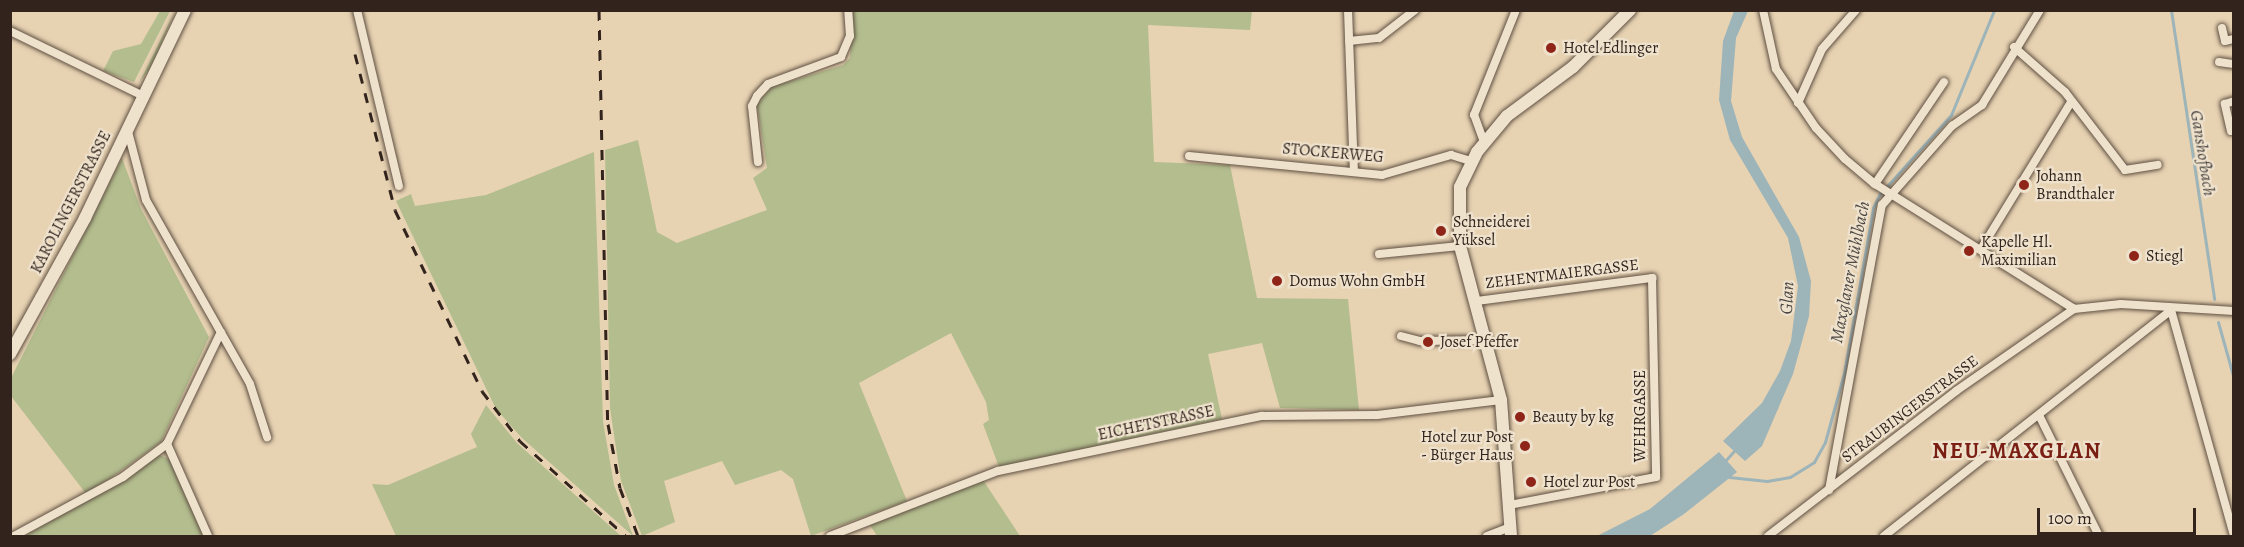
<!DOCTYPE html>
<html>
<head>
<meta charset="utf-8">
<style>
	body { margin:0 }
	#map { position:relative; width:2244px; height:547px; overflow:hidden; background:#e7d2b2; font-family:Alegreya,serif }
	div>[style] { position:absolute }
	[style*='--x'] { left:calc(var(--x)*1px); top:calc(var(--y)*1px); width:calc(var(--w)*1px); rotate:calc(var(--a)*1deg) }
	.green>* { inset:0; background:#b3bd8e }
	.water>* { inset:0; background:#9db4b9 }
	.stream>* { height:3px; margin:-1.5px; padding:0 1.5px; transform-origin:1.5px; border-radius:1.5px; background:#9db4b9 }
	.roads { filter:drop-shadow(0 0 2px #5f5042) drop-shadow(0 0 2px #5f5042) }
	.street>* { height:8px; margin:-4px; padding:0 4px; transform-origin:4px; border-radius:4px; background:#efe2cd }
	.secondary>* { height:12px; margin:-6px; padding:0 6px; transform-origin:6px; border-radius:6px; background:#efe2cd }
	.rail>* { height:3px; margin-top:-1.5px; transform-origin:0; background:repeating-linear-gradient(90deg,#32241d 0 10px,transparent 0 20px) }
	.dots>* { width:16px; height:16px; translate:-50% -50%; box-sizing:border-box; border:3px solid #efe2cd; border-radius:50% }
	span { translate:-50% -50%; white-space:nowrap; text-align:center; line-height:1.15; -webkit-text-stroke:4.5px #efe2cd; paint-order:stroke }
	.poi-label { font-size:16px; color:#32241d }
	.left { translate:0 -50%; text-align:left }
	.right { translate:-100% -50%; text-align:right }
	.street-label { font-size:16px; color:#32241d }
	.water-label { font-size:18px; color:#4d4844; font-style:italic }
	.district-label { font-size:22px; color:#7a1f14; font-weight:700; letter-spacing:1.5px }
	.frame { position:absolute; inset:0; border:12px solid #32241d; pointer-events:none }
	.scale { position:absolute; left:2037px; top:508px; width:159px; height:27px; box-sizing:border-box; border:3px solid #32241d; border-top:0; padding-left:8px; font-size:18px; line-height:21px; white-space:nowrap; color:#32241d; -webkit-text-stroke:4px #efe2cd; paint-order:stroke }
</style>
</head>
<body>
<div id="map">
	<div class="green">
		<i style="clip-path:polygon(160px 11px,170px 11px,134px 82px,103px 71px,113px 51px,141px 44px)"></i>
		<i style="clip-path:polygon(175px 11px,152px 66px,140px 81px)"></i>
		<i style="clip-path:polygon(852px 11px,1252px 11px,1250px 30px,1148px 25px,1154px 162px,1230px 165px,1257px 298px,1348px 299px,1359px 410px,1280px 408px,1262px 343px,1208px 354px,1222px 419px,999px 467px,983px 424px,989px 420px,986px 402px,951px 333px,859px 383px,907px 501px,811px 536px,793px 479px,781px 470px,735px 485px,722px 461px,664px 481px,675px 522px,642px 536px,621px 481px,610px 408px,605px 150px,638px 140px,657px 232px,677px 243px,767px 210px,753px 178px,767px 168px,757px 105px,771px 87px,843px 65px,850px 58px)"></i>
		<i style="clip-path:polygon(594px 152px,603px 422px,614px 485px,633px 536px,522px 438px,496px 409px,396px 201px,411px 194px,415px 206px,486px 195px)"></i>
		<i style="clip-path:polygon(122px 158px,141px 209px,209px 337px,161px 442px,87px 495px,11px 396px,10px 380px)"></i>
		<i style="clip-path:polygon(486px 405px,517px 443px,621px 536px,396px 536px,372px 484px,388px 485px,477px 447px,471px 434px)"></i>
		<i style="clip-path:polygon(160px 455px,171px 460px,203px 536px,25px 536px)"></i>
		<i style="clip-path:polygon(983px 480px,1020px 536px,877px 536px,868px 522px)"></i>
	</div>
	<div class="water">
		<i style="clip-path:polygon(1734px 11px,1748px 11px,1736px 38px,1731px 101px,1742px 137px,1799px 237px,1811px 281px,1809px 316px,1793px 374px,1762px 446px,1745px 461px,1723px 441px,1762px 403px,1780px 371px,1791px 341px,1798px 286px,1788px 238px,1730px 140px,1719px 100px,1723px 41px)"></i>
		<i style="clip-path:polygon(1719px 452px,1737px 472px,1684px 514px,1650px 536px,1597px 536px,1650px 509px)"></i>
	</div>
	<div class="stream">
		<i style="--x:2171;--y:10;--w:292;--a:81.5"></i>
		<i style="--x:2218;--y:322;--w:59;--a:74.3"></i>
		<i style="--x:1725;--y:461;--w:15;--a:-48"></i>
		<i style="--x:1729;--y:477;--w:38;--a:6"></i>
		<i style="--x:1767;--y:481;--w:23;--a:-10"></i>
		<i style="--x:1790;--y:477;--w:28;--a:-32"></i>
		<i style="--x:1814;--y:462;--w:23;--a:-61"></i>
		<i style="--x:1825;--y:442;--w:72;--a:-74.6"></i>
		<i style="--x:1844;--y:373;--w:168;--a:-80"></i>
		<i style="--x:1873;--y:208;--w:14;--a:-65"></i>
		<i style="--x:1879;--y:195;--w:108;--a:-48"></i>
		<i style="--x:1951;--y:115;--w:113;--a:-67.7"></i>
	</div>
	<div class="roads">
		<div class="street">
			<i style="--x:357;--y:10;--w:181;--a:76.6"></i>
			<i style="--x:1348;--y:10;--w:162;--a:87.9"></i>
			<i style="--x:1763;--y:10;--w:60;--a:77.6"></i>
			<i style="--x:1776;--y:69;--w:71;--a:55.9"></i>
			<i style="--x:1816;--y:128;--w:42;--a:46.9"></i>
			<i style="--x:1845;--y:159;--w:39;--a:40"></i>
			<i style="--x:1875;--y:184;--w:235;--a:32.1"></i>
			<i style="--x:2222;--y:28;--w:13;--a:77"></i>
			<i style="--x:2225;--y:41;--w:9;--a:-13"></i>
			<i style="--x:10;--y:31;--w:148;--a:26"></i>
			<i style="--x:1349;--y:41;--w:30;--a:-6"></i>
			<i style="--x:1379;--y:38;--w:46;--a:-37.9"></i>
			<i style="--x:2014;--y:47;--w:68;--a:41.4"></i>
			<i style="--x:2065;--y:92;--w:98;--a:52.4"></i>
			<i style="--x:2125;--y:170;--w:33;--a:-9"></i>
			<i style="--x:2219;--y:62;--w:15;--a:8"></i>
			<i style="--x:1798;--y:103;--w:59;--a:-66"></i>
			<i style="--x:1822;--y:49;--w:52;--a:-48.9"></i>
			<i style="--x:127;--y:128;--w:74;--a:75.2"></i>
			<i style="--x:146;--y:200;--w:211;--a:60.5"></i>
			<i style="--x:250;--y:384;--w:56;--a:72.2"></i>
			<i style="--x:2231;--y:131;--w:28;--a:-103"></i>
			<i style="--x:2225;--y:104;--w:9;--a:-18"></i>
			<i style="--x:1484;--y:142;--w:29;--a:-110"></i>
			<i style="--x:1474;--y:115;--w:113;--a:-68.2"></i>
			<i style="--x:1189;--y:156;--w:194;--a:5.6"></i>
			<i style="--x:1382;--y:175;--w:72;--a:-16.2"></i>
			<i style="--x:1451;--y:155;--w:21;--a:17"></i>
			<i style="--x:758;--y:162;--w:56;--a:-96.1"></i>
			<i style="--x:752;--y:106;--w:11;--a:-63"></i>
			<i style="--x:757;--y:96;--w:16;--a:-47"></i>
			<i style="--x:768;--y:84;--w:78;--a:-20.3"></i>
			<i style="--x:841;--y:57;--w:23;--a:-67"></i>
			<i style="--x:850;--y:36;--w:26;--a:-94"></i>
			<i style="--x:1875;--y:184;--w:123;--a:-55.9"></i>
			<i style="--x:1981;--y:249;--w:172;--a:-58.5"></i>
			<i style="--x:1379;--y:254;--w:81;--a:-5.6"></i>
			<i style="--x:1477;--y:301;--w:177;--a:-7.5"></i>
			<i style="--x:1652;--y:278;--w:199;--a:88.8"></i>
			<i style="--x:1656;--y:477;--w:150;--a:169.2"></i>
			<i style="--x:2171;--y:310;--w:234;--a:74.4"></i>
			<i style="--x:1401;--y:336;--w:20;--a:15"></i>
			<i style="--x:1420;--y:341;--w:68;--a:-0.8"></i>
			<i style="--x:2039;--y:415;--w:135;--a:63.6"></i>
			<i style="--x:1829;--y:490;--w:290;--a:-79.5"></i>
			<i style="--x:1882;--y:205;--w:106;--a:-48.5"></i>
			<i style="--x:1952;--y:126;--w:37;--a:-35"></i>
			<i style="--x:1982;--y:105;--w:111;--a:-58.6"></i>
			<i style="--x:14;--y:536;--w:124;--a:-28.4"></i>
			<i style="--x:123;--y:477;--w:55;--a:-36.9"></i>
			<i style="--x:208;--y:536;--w:101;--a:-114"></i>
			<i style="--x:167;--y:444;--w:124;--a:-64.3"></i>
			<i style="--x:830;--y:536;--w:180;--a:-21.2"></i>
			<i style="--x:998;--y:471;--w:270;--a:-11.8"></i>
			<i style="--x:1262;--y:416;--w:115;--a:-0.5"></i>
			<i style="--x:1377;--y:415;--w:125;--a:-6.9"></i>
			<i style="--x:1487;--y:536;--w:25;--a:-21"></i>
			<i style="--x:1768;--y:536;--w:237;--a:-37.6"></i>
			<i style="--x:1956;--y:391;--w:144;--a:-34.8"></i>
			<i style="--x:2074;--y:309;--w:47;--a:-6.1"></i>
			<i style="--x:2121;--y:304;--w:113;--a:3.5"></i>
			<i style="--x:1884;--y:536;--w:365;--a:-38.2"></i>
		</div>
		<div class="secondary">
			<i style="--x:10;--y:354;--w:155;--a:-61.1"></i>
			<i style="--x:85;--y:218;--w:231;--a:-64.3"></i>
			<i style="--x:1511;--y:536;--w:136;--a:-94.2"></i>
			<i style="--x:1501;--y:400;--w:159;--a:-104.9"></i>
			<i style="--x:1460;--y:246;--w:59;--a:-90"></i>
			<i style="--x:1460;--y:187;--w:39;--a:-64"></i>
			<i style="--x:1477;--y:152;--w:47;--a:-50.2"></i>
			<i style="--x:1507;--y:116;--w:82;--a:-36.6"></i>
			<i style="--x:1573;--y:67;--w:81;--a:-45"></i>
		</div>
	</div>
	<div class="rail">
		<i style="--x:599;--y:10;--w:414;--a:88.8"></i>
		<i style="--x:608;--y:424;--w:65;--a:79.4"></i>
		<i style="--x:620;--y:488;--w:51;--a:69.4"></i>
		<i style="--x:355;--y:54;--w:161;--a:75.6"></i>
		<i style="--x:395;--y:210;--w:201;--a:64.3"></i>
		<i style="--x:482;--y:391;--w:63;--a:52.8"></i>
		<i style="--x:520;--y:441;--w:142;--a:41.9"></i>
	</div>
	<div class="dots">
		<i style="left:1551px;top:48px;background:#8f2418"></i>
		<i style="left:2024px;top:185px;background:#8f2418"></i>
		<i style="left:1441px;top:231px;background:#8f2418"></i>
		<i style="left:1969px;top:251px;background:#8f2418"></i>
		<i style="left:2134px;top:256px;background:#8f2418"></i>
		<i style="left:1277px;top:281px;background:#8f2418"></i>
		<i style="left:1428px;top:342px;background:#8f2418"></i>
		<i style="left:1520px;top:417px;background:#8f2418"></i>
		<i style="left:1525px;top:446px;background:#8f2418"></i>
		<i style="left:1531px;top:482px;background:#8f2418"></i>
	</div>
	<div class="poi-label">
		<span class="left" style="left:1563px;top:48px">Hotel Edlinger</span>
		<span class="left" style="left:2036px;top:185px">Johann<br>Brandthaler</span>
		<span class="left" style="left:1453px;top:231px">Schneiderei<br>Yüksel</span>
		<span class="left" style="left:1981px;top:251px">Kapelle Hl.<br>Maximilian</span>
		<span class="left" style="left:2146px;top:256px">Stiegl</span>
		<span class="left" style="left:1289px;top:281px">Domus Wohn GmbH</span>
		<span class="left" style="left:1440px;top:342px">Josef Pfeffer</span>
		<span class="left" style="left:1532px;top:417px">Beauty by kg</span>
		<span class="right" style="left:1513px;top:446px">Hotel zur Post<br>- Bürger Haus</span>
		<span class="left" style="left:1543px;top:482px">Hotel zur Post</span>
	</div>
	<div class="street-label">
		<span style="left:1333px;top:153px;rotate:5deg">STOCKERWEG</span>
		<span style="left:71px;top:202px;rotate:-63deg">KAROLINGERSTRASSE</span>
		<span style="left:1562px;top:274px;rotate:-7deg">ZEHENTMAIERGASSE</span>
		<span style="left:1910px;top:409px;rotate:-37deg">STRAUBINGERSTRASSE</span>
		<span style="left:1640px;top:416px;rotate:-90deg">WEHRGASSE</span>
		<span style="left:1156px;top:423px;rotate:-12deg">EICHETSTRASSE</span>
	</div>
	<div class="water-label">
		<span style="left:2203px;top:153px;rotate:81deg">Ganshofbach</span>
		<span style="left:1850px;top:272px;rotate:-79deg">Maxglaner Mühlbach</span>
		<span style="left:1787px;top:298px;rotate:-87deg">Glan</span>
	</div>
	<div class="district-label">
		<span style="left:2017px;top:452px">NEU-MAXGLAN</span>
	</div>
	<div class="frame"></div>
	<div class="scale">100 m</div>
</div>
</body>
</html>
